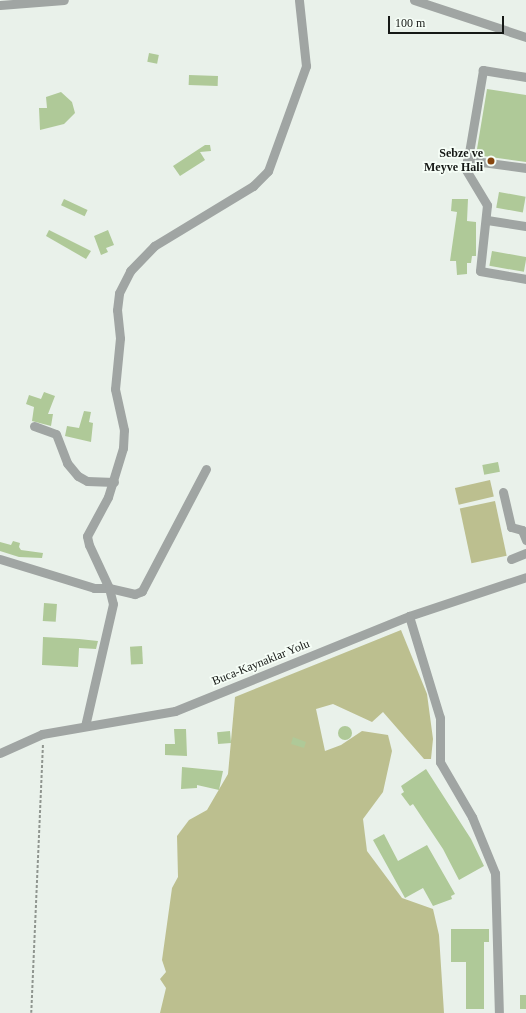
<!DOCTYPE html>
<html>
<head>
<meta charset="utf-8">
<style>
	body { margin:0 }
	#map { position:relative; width:526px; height:1013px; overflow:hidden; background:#e9f1ea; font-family:Georgia,serif }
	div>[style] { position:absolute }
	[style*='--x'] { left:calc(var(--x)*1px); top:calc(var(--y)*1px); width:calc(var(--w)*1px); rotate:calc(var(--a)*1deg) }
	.green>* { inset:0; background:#bcbf8f; transform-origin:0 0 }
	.building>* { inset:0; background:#afc998; transform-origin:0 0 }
	.round { border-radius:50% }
	.path>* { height:1.5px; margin-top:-0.75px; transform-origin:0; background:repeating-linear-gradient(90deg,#8f958f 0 3px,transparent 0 5px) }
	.minor>* { height:9px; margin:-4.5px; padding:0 4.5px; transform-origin:4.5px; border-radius:4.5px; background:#a0a5a3 }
	.dots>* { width:11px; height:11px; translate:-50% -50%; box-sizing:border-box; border:2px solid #f6fef7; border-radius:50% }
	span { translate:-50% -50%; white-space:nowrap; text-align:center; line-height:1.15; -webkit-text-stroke:3.5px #f6fef7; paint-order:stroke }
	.poi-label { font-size:12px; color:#151815; font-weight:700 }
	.right { translate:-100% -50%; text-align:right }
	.street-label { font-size:12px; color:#151815 }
	.scale { position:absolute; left:388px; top:16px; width:116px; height:18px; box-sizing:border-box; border:2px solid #151815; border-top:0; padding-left:5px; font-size:12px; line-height:14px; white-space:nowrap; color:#151815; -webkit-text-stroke:3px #f6fef7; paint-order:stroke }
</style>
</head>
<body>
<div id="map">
	<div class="green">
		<i style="left:490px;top:480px;width:17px;height:36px;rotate:77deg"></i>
		<i style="left:495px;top:501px;width:56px;height:36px;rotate:78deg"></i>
		<i style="clip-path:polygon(401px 630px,427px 694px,433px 739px,431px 759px,424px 759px,383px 712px,372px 722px,333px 704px,316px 709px,325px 751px,341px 745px,362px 731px,388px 735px,392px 751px,383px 792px,363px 819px,367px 851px,402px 898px,433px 909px,439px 935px,444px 1013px,160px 1013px,166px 988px,160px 979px,166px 972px,162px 960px,172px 888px,178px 877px,177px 836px,189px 820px,207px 810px,228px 774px,235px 697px)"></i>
	</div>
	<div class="building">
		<i style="left:149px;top:53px;width:10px;height:9px;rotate:11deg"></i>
		<i style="left:189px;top:75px;width:29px;height:10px;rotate:2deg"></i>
		<i style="clip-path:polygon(487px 89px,526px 95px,526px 162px,476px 155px)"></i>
		<i style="clip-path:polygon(61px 92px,72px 102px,75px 113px,64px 124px,40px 130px,39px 108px,47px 108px,46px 97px)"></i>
		<i style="clip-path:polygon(205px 145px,210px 145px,211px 151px,200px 152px,205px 160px,180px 176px,173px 166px)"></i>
		<i style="left:499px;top:192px;width:27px;height:16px;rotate:10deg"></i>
		<i style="left:64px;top:199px;width:26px;height:7px;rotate:25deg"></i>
		<i style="clip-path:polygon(452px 199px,468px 199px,467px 221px,476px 222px,476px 256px,472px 256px,471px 263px,467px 263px,467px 274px,457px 275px,456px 261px,450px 261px,457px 212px,451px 211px)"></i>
		<i style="clip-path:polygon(49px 230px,91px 251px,86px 259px,46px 236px)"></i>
		<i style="clip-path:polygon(108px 230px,114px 245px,106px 248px,108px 252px,101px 255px,94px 236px)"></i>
		<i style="left:492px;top:251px;width:35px;height:15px;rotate:10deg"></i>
		<i style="clip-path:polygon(44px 392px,55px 396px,48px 414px,53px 414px,51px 426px,32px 421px,34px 407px,26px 404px,29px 395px,41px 399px)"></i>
		<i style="clip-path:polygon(84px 411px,91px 412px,89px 422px,93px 423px,91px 442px,65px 436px,67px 426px,79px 428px)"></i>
		<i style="left:498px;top:462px;width:10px;height:16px;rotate:79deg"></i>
		<i style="clip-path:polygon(13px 541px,20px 543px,19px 547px,21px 550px,43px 553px,42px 558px,19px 557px,0 551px,0 542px,11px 545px)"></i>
		<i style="left:44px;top:603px;width:13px;height:18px;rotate:4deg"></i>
		<i style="clip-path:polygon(43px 637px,79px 639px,98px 641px,96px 649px,79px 648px,78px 667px,42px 665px)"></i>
		<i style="left:142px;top:646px;width:18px;height:12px;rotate:87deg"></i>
		<i class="round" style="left:338px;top:726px;width:14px;height:14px"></i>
		<i style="clip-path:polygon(174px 729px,186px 729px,187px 756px,165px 755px,165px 744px,175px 744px)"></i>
		<i style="left:230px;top:731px;width:12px;height:13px;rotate:85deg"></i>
		<i style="clip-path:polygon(293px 737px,306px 742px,304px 748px,291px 744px)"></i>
		<i style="clip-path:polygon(182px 767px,223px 771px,219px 790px,197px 785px,197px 788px,181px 789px)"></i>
		<i style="clip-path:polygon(426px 769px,471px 839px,484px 866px,459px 880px,443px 849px,413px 804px,410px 806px,401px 794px,404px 792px,401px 786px)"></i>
		<i style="clip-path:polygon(384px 834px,398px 861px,427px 845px,455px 894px,451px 896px,452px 899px,433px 906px,423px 888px,405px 898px,373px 840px)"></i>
		<i style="clip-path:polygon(451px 929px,489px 929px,489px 942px,484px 942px,484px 1009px,466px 1009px,466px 962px,451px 962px)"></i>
		<i style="left:520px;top:995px;width:6px;height:14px"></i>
	</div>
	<div class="path">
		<i style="--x:31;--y:1013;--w:270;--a:-87.5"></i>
	</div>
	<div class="minor">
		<i style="--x:414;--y:0;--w:118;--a:18.3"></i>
		<i style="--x:0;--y:5;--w:64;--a:-4.5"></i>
		<i style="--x:526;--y:77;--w:44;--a:-170.8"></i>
		<i style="--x:483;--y:70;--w:101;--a:99.6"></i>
		<i style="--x:466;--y:170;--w:41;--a:59"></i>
		<i style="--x:487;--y:205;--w:66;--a:96.1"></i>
		<i style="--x:480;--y:271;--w:47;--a:9.9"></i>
		<i style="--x:467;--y:160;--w:60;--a:7.7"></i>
		<i style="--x:487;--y:220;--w:39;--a:9"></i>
		<i style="--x:34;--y:426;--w:23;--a:20"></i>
		<i style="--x:56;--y:434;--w:31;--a:69"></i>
		<i style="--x:67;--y:463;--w:17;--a:50"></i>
		<i style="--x:78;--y:476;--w:10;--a:29"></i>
		<i style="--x:87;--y:481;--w:27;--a:2"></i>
		<i style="--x:206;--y:469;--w:138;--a:117.7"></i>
		<i style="--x:142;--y:591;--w:8;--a:157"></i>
		<i style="--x:135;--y:594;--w:27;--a:-167"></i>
		<i style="--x:109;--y:588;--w:47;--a:-114.9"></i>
		<i style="--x:89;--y:545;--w:9;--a:-103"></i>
		<i style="--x:87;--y:536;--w:44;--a:-61.7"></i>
		<i style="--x:108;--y:497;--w:51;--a:-73"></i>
		<i style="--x:123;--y:448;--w:18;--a:-87"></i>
		<i style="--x:124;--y:430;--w:42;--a:-102.4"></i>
		<i style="--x:115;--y:389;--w:51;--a:-84.4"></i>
		<i style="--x:120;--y:338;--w:28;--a:-96"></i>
		<i style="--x:117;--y:310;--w:17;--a:-83"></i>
		<i style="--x:119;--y:293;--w:25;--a:-63"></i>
		<i style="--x:130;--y:271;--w:35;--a:-46"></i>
		<i style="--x:154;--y:246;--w:116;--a:-31.2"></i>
		<i style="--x:253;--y:186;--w:21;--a:-45"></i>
		<i style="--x:268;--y:171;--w:112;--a:-70.1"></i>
		<i style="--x:306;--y:66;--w:66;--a:-96.1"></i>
		<i style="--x:503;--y:492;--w:36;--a:77"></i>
		<i style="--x:511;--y:527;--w:11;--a:15"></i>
		<i style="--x:522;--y:530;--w:11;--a:68"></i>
		<i style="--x:0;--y:559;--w:98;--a:17.1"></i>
		<i style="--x:94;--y:588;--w:15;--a:0"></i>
		<i style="--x:109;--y:588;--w:16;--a:76"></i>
		<i style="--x:113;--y:604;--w:125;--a:102.9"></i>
		<i style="--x:511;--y:559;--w:16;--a:-22"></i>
		<i style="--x:409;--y:616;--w:107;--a:73.1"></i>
		<i style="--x:440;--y:718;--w:44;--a:90"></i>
		<i style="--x:440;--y:762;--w:64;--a:59.8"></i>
		<i style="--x:472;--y:817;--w:61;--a:67.7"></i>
		<i style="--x:495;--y:873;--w:140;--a:88.4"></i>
		<i style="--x:0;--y:753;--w:46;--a:-24.3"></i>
		<i style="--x:42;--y:734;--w:135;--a:-9.8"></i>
		<i style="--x:175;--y:711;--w:253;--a:-22.1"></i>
		<i style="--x:409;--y:616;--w:123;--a:-18.4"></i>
	</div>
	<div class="dots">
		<i style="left:491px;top:161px;background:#87460f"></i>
	</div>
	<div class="poi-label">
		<span class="right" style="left:483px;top:161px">Sebze ve<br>Meyve Hali</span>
	</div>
	<div class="street-label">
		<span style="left:261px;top:663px;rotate:-22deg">Buca-Kaynaklar Yolu</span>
	</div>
	<div class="scale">100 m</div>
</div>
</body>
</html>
